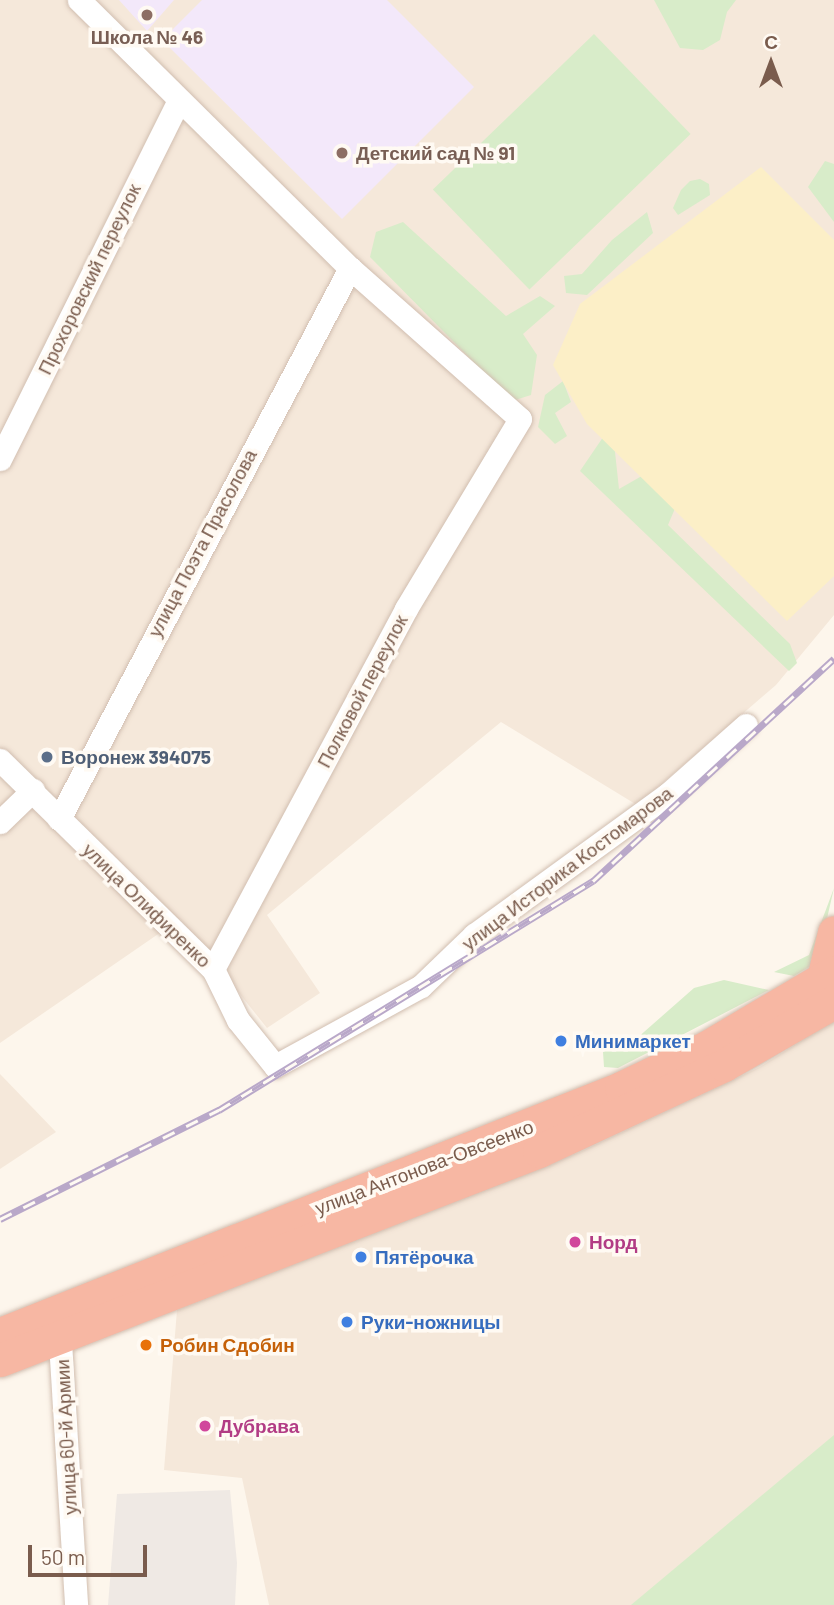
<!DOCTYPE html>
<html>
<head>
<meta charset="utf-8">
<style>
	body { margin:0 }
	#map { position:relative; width:834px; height:1605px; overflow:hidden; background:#fdf6ec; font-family:Barlow,sans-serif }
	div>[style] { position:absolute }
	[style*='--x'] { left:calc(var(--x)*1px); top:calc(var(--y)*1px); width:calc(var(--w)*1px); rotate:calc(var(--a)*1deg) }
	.residential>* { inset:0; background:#f5e8da }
	.industrial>* { inset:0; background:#efe9e4 }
	.education>* { inset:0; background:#f3e8fa }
	.green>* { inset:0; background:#d8ecc9; transform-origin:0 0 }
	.sand>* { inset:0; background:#fcefc7 }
	.roads { filter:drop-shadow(0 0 2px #d1beb0) drop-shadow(0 0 2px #d1beb0) }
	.minor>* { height:23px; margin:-11.5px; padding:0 11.5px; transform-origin:11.5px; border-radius:11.5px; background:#fff }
	.highway>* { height:33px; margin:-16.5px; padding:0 16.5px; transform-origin:16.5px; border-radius:16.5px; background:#f7b7a3 }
	.rail>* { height:7px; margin-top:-3.5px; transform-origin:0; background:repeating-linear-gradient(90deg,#fffaf3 0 13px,#b9a8c9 0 26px); box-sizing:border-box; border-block:2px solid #b9a8c9 }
	.dots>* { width:19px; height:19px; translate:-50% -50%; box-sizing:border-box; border:4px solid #fffaf3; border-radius:50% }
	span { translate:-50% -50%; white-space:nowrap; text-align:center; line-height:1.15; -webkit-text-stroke:7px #fffaf3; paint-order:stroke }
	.education-label { font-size:19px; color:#785e54; font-weight:700 }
	.left { translate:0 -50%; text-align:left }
	.street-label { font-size:19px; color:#7a5c4d }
	.service-label { font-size:19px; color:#4e5e75; font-weight:700 }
	.shop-label { font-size:19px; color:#366cbe; font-weight:700 }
	.hotel-label { font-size:19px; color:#b23c85; font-weight:700 }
	.food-label { font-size:19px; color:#c56008; font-weight:700 }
	.north { position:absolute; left:736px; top:28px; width:70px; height:70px; -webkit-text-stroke:5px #fffaf3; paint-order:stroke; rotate:0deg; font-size:19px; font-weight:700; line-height:28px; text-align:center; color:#7a5c4d }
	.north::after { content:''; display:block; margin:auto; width:24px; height:32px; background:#7a5c4d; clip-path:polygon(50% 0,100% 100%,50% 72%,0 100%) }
	.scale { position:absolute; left:28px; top:1545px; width:119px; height:32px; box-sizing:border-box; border:4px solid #7a5c4d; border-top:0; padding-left:9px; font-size:21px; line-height:24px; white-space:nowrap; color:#7a5c4d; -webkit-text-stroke:5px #fffaf3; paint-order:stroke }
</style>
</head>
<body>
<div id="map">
	<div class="residential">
		<i style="clip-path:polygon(0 0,834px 0,834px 615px,776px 685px,637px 805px,501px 722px,267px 915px,320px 993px,267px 1028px,180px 919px,0 1043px)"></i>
		<i style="clip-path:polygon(834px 1020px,834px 1437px,638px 1605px,269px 1605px,242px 1478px,164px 1470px,177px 1310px,582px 1151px,760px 1067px)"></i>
		<i style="clip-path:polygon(0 1074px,56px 1132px,0 1169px)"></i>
	</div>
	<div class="industrial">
		<i style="clip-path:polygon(230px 1490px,237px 1563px,235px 1605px,108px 1605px,117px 1494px)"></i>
	</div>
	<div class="education">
		<i style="clip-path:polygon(119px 0,174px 0,147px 31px)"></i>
		<i style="clip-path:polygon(202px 0,387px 0,474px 87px,342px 219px,162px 40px)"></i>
	</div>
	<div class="green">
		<i style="clip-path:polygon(654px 0,736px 0,727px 12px,720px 40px,703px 50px,680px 48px)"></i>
		<i style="left:594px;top:34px;width:139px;height:224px;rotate:46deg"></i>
		<i style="clip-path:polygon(825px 161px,834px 164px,834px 222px,808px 187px)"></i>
		<i style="clip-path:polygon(700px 179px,709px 184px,710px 195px,678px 215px,673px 208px,681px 190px,690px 181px)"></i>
		<i style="clip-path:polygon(647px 212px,653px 233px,587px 295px,566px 293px,564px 276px,582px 274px,612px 240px)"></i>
		<i style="clip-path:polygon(403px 222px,506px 316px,540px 296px,555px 306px,523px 334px,537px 355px,531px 395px,512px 401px,370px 257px,376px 232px)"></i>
		<i style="clip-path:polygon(563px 381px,571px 402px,555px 413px,567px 436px,555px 444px,538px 427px,545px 395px)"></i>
		<i style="clip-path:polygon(612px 424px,619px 489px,647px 473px,679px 499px,668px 525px,790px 644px,797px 663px,789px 671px,580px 471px)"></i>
		<i style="clip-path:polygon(834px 888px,817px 962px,794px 976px,774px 972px,809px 955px)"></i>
		<i style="clip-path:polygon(724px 980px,769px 990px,618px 1068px,604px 1067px,603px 1052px,615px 1042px,636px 1039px,694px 988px)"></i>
		<i style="clip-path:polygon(834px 1435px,834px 1605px,631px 1605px)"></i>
	</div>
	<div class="sand">
		<i style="clip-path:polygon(761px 167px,834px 240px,834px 576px,787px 621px,587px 424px,553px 365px,580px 304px)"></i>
	</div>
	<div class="roads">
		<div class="minor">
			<i style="--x:79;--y:0;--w:381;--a:44.7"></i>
			<i style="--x:350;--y:268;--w:227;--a:41.6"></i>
			<i style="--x:520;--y:419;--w:222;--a:121"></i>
			<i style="--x:406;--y:609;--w:408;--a:118.2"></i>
			<i style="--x:0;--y:459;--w:401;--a:-63.5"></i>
			<i style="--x:0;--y:760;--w:298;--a:44.5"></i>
			<i style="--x:213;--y:969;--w:57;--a:63.9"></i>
			<i style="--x:238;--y:1020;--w:59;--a:51.2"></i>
			<i style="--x:275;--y:1066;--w:166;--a:-28.7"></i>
			<i style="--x:421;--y:986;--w:74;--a:-43.9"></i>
			<i style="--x:474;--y:935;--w:240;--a:-36"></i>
			<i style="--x:668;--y:794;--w:104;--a:-41.5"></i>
			<i style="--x:59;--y:819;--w:623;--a:-62.16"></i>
			<i style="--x:0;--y:822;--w:46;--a:-44.1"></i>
			<i style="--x:59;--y:1325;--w:281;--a:86.5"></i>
		</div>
		<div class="highway">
			<i style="--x:823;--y:979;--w:48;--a:-76.8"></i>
			<i style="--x:0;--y:1334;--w:668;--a:-21.61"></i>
			<i style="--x:621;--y:1088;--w:95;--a:-25.5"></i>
			<i style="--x:707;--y:1047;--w:147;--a:-30.6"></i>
			<i style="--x:0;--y:1360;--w:578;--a:-21.19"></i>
			<i style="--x:539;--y:1151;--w:204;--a:-24.9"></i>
			<i style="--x:724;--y:1065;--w:127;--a:-29.8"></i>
		</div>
	</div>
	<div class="rail">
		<i style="--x:0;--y:1219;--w:245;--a:-26.5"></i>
		<i style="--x:219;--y:1110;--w:439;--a:-31.5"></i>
		<i style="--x:593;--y:881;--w:328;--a:-42.7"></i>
	</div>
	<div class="dots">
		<i style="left:147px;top:15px;background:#8d6e63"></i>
		<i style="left:342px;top:153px;background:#8d6e63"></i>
		<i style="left:47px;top:757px;background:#5c6f8a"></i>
		<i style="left:561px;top:1041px;background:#3f7fe0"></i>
		<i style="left:575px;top:1242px;background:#d1479c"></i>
		<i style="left:361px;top:1257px;background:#3f7fe0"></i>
		<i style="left:347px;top:1322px;background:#3f7fe0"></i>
		<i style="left:146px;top:1345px;background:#e8710a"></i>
		<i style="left:205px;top:1426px;background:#d1479c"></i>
	</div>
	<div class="education-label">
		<span style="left:147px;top:37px">Школа № 46</span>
		<span class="left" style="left:356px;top:153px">Детский сад № 91</span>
	</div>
	<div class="street-label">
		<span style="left:89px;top:279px;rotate:-64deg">Прохоровский переулок</span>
		<span style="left:202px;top:543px;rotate:-62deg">улица Поэта Прасолова</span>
		<span style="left:362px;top:691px;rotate:-62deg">Полковой переулок</span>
		<span style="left:567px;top:868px;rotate:-37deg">улица Историка Костомарова</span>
		<span style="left:147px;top:905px;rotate:44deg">улица Олифиренко</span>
		<span style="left:424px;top:1167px;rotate:-21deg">улица Антонова-Овсеенко</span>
		<span style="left:66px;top:1437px;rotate:-93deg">улица 60-й Армии</span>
	</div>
	<div class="service-label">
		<span class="left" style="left:61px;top:757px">Воронеж 394075</span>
	</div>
	<div class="shop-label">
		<span class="left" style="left:575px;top:1041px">Минимаркет</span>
		<span class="left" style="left:375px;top:1257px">Пятёрочка</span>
		<span class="left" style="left:361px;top:1322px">Руки-ножницы</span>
	</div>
	<div class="hotel-label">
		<span class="left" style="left:589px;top:1242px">Норд</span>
		<span class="left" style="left:219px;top:1426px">Дубрава</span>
	</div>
	<div class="food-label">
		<span class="left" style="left:160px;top:1345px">Робин Сдобин</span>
	</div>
	<div class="north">С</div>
	<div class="scale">50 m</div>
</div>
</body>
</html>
